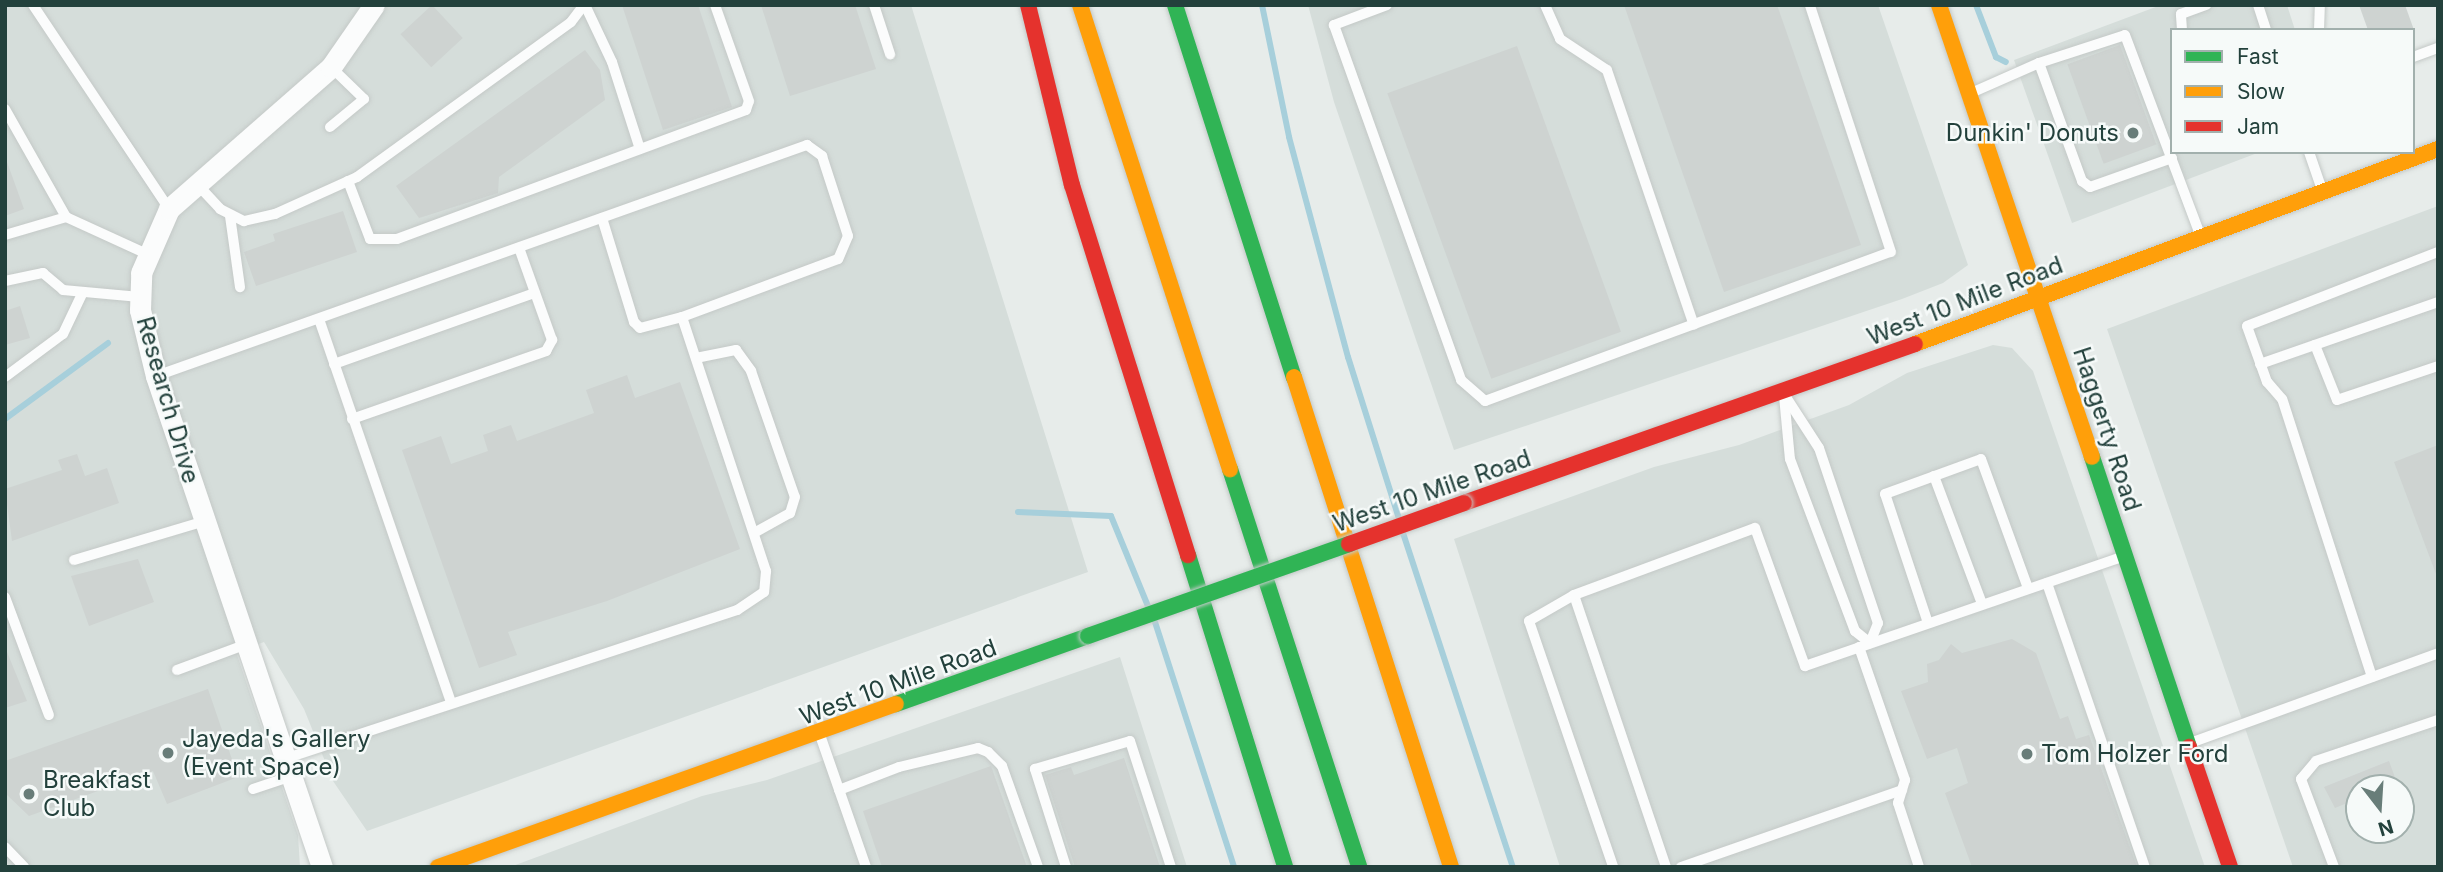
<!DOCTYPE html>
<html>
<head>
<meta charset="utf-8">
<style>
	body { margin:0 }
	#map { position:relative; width:2443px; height:872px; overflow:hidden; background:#e7ecea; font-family:Inter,sans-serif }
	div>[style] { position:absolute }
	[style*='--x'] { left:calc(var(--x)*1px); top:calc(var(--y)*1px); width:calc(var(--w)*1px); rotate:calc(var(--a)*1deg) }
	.built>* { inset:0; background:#d5ddda }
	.stream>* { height:6px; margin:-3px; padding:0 3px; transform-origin:3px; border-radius:3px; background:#a7cfdb }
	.building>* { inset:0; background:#ced3d1; transform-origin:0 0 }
	.roads { filter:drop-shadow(0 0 2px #c4c9c7) drop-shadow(0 0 2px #c4c9c7) }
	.lane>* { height:10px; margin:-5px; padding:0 5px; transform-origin:5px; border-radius:5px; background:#fbfcfc }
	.street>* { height:21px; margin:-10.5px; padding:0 10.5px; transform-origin:10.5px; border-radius:10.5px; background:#fbfcfc }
	.fast>* { height:16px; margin:-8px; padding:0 8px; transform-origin:8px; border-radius:8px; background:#30b455 }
	.slow>* { height:16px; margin:-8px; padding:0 8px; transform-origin:8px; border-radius:8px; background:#ff9f0a }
	.jam>* { height:16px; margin:-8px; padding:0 8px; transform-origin:8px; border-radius:8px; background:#e5322d }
	.bridges { filter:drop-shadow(0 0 2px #c3cac8) drop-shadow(0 0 2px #c3cac8) }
	.fast-bridge>* { height:16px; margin:-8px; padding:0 8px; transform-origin:8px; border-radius:8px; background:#30b455 }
	.jam-bridge>* { height:16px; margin:-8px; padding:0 8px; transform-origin:8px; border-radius:8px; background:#e5322d }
	.dots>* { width:19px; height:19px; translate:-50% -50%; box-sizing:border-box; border:4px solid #f6faf9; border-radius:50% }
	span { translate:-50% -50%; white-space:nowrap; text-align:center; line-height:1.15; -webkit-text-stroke:5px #f6faf9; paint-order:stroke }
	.poi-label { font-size:24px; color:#23413c }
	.right { translate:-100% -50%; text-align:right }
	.left { translate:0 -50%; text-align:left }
	.street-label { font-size:24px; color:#23413c }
	.frame { position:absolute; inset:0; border:7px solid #23413c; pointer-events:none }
	.legend { position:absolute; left:2170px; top:28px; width:245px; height:126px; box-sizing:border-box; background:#f6faf9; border:2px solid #a2b0ad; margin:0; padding:9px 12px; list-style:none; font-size:21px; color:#23413c }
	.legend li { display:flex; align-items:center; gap:14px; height:35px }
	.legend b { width:35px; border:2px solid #a2b0ad }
	.north { position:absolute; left:2345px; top:774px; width:70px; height:70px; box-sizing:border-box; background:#f6faf9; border:2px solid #a2b0ad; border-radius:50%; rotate:163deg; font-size:19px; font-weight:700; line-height:28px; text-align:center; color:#23413c }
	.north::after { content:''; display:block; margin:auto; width:24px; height:32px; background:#687d79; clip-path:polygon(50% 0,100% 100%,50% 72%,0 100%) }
</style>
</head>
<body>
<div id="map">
	<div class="built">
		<i style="clip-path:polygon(5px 5px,911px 5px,1088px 572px,367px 831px,333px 781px,304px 709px,264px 642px,236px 652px,298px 835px,300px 867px,5px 867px)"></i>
		<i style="clip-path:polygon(1308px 5px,1878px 5px,1968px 265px,1943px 283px,1902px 299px,1454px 450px,1334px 102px)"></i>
		<i style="clip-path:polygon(2161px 5px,2287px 5px,2295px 30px,2172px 30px,2172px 152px,2260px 152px,2072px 223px,2014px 60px)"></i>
		<i style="clip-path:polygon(evenodd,2438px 206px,2438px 867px,2293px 867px,2107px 329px,2438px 206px,2359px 788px,2401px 788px,2401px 830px,2359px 830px,2359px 788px)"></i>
		<i style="clip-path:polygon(1993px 345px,2012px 348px,2033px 371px,2205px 867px,1560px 867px,1454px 539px,1654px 467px,1739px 445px,1849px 405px,1907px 373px)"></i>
		<i style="clip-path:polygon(1120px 657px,1187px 867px,510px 867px,702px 796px,767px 780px)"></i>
	</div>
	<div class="stream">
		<i style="--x:1262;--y:5;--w:135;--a:78.4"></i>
		<i style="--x:1289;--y:137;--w:228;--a:75"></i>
		<i style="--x:1348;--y:357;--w:167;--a:72.5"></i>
		<i style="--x:1976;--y:5;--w:56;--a:69"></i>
		<i style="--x:1996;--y:57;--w:11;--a:27"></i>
		<i style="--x:5;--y:419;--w:128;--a:-36.4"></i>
		<i style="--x:1018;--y:512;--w:93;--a:2.5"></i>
		<i style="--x:1111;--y:516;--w:97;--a:67.7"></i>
		<i style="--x:1403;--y:533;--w:352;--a:71.8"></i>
		<i style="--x:1155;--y:622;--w:257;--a:72.1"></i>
	</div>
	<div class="building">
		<i style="left:432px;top:5px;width:45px;height:43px;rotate:47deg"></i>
		<i style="clip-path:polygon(622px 5px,698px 5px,732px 107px,663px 130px)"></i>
		<i style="clip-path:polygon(761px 5px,855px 5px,876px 69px,790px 96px)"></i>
		<i style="clip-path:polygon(1624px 5px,1777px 5px,1861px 245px,1724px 292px)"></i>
		<i style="clip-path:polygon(2359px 5px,2405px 5px,2414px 30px,2368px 30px)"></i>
		<i style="left:2120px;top:45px;width:106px;height:56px;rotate:70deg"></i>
		<i style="left:1517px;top:46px;width:304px;height:138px;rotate:70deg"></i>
		<i style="clip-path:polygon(585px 50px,600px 70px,605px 100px,499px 177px,498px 193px,419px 218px,396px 186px)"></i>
		<i style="clip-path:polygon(7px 162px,24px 209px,5px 216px,5px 163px)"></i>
		<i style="clip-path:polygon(343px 211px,357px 252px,256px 286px,244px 252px,275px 241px,273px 234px)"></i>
		<i style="clip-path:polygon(20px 306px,30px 338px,5px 345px,5px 311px)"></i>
		<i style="clip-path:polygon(627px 375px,635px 398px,680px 382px,740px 549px,607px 601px,508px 632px,517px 655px,479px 668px,402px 450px,441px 436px,451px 464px,488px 451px,483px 435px,511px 425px,517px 441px,594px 413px,586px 390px)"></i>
		<i style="clip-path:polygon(2438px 445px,2438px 573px,2436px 574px,2394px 462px)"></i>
		<i style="clip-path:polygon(77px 454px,85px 476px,107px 468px,119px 503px,12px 541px,5px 489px,62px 470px,58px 460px)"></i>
		<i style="clip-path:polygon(138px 559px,154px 602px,89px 626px,71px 576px)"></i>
		<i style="clip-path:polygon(2012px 639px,2036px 653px,2060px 719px,2068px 716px,2076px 739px,2089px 735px,2137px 867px,1972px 867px,1945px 793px,1968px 783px,1957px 748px,1927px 759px,1901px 691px,1928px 682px,1927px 664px,1939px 660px,1951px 644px,1962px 653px)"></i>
		<i style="clip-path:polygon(5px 647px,27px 701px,5px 708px)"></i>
		<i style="clip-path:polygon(208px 689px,238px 777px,167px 804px,153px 771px,29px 816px,5px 793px,5px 761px)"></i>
		<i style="clip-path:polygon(1124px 758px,1160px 867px,1075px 867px,1045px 775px,1071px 767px,1074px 775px)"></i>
		<i style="clip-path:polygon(2389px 761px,2397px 783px,2359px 788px,2359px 798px,2335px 808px,2324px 787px)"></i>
		<i style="clip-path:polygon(991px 766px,1027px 867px,882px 867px,863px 811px)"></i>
	</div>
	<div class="roads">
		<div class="lane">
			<i style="--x:33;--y:5;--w:245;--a:56.3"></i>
			<i style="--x:585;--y:5;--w:63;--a:64.7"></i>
			<i style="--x:612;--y:62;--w:91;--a:72.2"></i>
			<i style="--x:874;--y:5;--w:52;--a:71.9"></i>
			<i style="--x:1387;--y:5;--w:57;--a:159.3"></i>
			<i style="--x:1334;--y:25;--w:377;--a:70.3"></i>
			<i style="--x:1461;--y:380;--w:32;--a:41"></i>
			<i style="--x:1485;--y:401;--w:432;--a:-20.2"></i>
			<i style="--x:1891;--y:252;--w:260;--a:-108.2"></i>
			<i style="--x:1545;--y:5;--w:37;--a:66"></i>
			<i style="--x:1560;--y:39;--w:56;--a:33.4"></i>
			<i style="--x:1607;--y:70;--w:269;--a:71.2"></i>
			<i style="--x:2258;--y:5;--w:26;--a:72"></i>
			<i style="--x:2182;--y:30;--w:16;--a:-94"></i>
			<i style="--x:2181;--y:14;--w:27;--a:-20"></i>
			<i style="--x:2319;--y:30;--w:25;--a:-88"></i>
			<i style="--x:2413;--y:57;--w:27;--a:-20"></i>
			<i style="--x:2039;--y:63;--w:126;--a:70"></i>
			<i style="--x:2082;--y:181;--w:10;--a:37"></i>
			<i style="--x:2090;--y:187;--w:87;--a:-19.5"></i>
			<i style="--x:1971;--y:93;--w:74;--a:-23.8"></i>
			<i style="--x:2039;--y:63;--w:90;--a:-18"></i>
			<i style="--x:2125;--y:35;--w:214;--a:69.4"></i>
			<i style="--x:5;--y:109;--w:124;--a:60.5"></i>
			<i style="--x:330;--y:127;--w:44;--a:-39.5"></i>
			<i style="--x:364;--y:99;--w:46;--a:-135.9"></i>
			<i style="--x:2309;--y:152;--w:39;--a:71"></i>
			<i style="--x:348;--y:181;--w:62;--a:69.2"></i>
			<i style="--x:370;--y:239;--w:27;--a:0"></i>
			<i style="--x:397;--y:239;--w:372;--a:-20.3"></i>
			<i style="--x:746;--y:110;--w:9;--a:-72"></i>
			<i style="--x:749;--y:101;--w:102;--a:-109.5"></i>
			<i style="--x:197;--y:184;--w:34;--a:47"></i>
			<i style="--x:220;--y:209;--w:27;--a:27"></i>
			<i style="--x:244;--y:221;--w:32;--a:-13"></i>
			<i style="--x:275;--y:214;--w:90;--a:-24.3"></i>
			<i style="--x:357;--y:177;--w:264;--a:-35.9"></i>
			<i style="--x:571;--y:22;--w:21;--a:-53"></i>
			<i style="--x:230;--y:216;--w:72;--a:82"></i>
			<i style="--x:602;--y:218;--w:109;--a:72.9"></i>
			<i style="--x:634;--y:322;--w:8;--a:45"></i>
			<i style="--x:640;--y:328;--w:43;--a:-14.7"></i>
			<i style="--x:5;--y:235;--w:64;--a:-16.4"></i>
			<i style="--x:66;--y:217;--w:89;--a:24.6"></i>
			<i style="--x:5;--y:281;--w:39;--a:-12"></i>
			<i style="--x:43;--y:273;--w:26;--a:40"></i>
			<i style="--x:63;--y:290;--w:77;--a:5.2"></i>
			<i style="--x:319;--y:319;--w:405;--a:71"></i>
			<i style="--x:2315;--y:345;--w:59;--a:68.2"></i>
			<i style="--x:2337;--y:400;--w:107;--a:-18.6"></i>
			<i style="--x:696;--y:358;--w:41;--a:-11.3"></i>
			<i style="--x:736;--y:350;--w:26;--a:54"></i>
			<i style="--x:751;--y:371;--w:133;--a:70.8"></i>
			<i style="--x:795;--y:497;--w:17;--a:107"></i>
			<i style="--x:790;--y:513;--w:41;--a:150.9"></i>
			<i style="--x:334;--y:364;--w:213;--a:-19.5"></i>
			<i style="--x:2260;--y:364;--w:188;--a:-19.2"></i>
			<i style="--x:156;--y:376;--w:691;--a:-19.54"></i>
			<i style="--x:807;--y:145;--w:19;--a:36"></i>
			<i style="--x:822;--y:156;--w:84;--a:72"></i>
			<i style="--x:848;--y:236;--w:25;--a:113"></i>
			<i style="--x:838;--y:259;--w:166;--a:159.6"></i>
			<i style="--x:682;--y:317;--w:268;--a:71.7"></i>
			<i style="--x:766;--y:571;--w:21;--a:95"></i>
			<i style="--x:764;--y:592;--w:32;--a:146"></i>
			<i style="--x:737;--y:610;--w:475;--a:161.8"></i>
			<i style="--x:5;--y:377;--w:72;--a:-36.6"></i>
			<i style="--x:63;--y:334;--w:44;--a:-64.6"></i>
			<i style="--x:1784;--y:394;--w:64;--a:57.1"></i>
			<i style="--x:1819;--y:448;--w:185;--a:71.4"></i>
			<i style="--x:1878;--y:623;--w:22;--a:112"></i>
			<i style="--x:1784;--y:396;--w:63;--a:84.6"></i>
			<i style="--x:1790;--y:459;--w:184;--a:69.3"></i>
			<i style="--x:1855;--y:631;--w:19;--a:39"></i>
			<i style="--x:352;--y:419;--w:206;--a:-19.3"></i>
			<i style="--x:546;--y:351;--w:13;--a:-61"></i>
			<i style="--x:552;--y:340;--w:98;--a:-109.7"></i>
			<i style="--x:1934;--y:476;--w:137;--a:69.4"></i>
			<i style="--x:74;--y:560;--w:137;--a:-16.6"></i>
			<i style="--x:2047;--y:583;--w:300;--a:71"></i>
			<i style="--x:1574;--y:595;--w:52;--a:150"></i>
			<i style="--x:1529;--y:621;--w:260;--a:71.1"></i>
			<i style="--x:5;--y:597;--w:126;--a:69.6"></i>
			<i style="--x:1928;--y:623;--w:136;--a:-108.4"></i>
			<i style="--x:1885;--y:494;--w:102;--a:-20"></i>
			<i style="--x:1981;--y:459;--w:137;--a:70"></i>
			<i style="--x:1859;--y:647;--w:141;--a:70.9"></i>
			<i style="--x:1905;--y:780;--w:24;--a:107"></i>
			<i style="--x:1898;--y:803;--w:67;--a:71.8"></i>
			<i style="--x:177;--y:670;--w:75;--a:-20.4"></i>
			<i style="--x:2372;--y:677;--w:292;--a:-107.9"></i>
			<i style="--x:2282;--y:399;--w:23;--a:-131"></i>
			<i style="--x:2267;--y:382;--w:59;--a:-109.7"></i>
			<i style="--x:2247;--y:326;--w:205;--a:-21.2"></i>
			<i style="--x:820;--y:735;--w:140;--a:70.8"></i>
			<i style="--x:2190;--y:743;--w:264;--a:-19.9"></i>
			<i style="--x:253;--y:789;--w:41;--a:-18.4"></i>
			<i style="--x:839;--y:790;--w:64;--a:-21"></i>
			<i style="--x:899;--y:767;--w:81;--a:-13.5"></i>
			<i style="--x:978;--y:748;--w:11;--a:22"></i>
			<i style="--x:988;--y:752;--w:20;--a:45"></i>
			<i style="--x:1002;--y:766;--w:107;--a:70.4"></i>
			<i style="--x:5;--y:847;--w:28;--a:46"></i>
			<i style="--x:1066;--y:867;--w:103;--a:-107.6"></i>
			<i style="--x:1035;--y:769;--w:99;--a:-16.4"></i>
			<i style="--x:1130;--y:741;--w:133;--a:72"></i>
			<i style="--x:1666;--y:867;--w:287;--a:-108.7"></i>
			<i style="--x:1574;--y:595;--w:193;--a:-20.3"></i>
			<i style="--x:1755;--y:528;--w:147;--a:70.1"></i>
			<i style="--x:1805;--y:666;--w:335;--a:-19"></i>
			<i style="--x:1681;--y:867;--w:234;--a:-19.2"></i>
			<i style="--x:2334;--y:867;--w:94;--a:-110.6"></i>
			<i style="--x:2301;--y:779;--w:23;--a:-50"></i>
			<i style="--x:2316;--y:761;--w:129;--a:-18.6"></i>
		</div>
		<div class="street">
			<i style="--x:322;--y:867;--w:518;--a:-108.68"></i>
			<i style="--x:156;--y:376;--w:68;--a:-103.6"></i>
			<i style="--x:140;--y:310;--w:37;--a:-88"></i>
			<i style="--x:141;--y:273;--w:70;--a:-66.4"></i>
			<i style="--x:169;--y:209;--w:215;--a:-41.2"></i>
			<i style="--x:331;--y:67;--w:75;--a:-55.3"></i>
		</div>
		<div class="fast">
			<i style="--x:1175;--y:5;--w:391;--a:72.3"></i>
			<i style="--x:2092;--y:457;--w:306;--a:71.5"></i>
			<i style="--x:1230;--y:469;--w:418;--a:72"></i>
			<i style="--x:1188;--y:555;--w:327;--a:72.7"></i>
			<i style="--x:896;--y:704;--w:204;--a:-19.5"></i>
		</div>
		<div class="slow">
			<i style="--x:1080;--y:5;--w:488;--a:72.1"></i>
			<i style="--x:1939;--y:5;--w:477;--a:71.3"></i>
			<i style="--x:1915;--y:344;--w:558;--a:-20.45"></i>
			<i style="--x:1294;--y:377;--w:515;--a:72.23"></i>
			<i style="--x:438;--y:867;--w:486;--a:-19.6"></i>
		</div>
		<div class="jam">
			<i style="--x:1028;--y:5;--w:185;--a:76.3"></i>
			<i style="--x:1072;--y:185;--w:388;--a:72.6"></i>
			<i style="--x:1464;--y:503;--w:478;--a:-19.4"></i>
			<i style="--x:2189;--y:747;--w:127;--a:71.1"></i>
		</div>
	</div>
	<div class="bridges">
		<div class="fast-bridge">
			<i style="--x:1088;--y:636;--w:277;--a:-19.4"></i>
		</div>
		<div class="jam-bridge">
			<i style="--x:1349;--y:544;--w:122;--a:-19.6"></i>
		</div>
	</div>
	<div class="dots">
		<i style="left:2133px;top:133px;background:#687d79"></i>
		<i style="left:168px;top:753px;background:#687d79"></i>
		<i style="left:2027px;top:754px;background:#687d79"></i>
		<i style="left:29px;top:794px;background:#687d79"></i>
	</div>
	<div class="poi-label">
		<span class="right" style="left:2119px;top:133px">Dunkin' Donuts</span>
		<span class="left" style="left:182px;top:753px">Jayeda's Gallery<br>(Event Space)</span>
		<span class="left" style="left:2041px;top:754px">Tom Holzer Ford</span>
		<span class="left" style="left:43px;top:794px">Breakfast<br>Club</span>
	</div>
	<div class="street-label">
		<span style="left:1965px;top:301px;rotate:-21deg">West 10 Mile Road</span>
		<span style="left:168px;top:400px;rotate:74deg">Research Drive</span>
		<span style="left:2107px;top:429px;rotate:72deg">Haggerty Road</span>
		<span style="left:1432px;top:491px;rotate:-19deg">West 10 Mile Road</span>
		<span style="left:898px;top:682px;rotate:-20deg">West 10 Mile Road</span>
	</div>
	<div class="frame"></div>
	<ul class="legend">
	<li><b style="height:9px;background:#30b455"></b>Fast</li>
	<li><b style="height:9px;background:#ff9f0a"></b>Slow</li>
	<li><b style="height:9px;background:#e5322d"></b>Jam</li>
	</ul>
	<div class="north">N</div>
</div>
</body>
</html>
